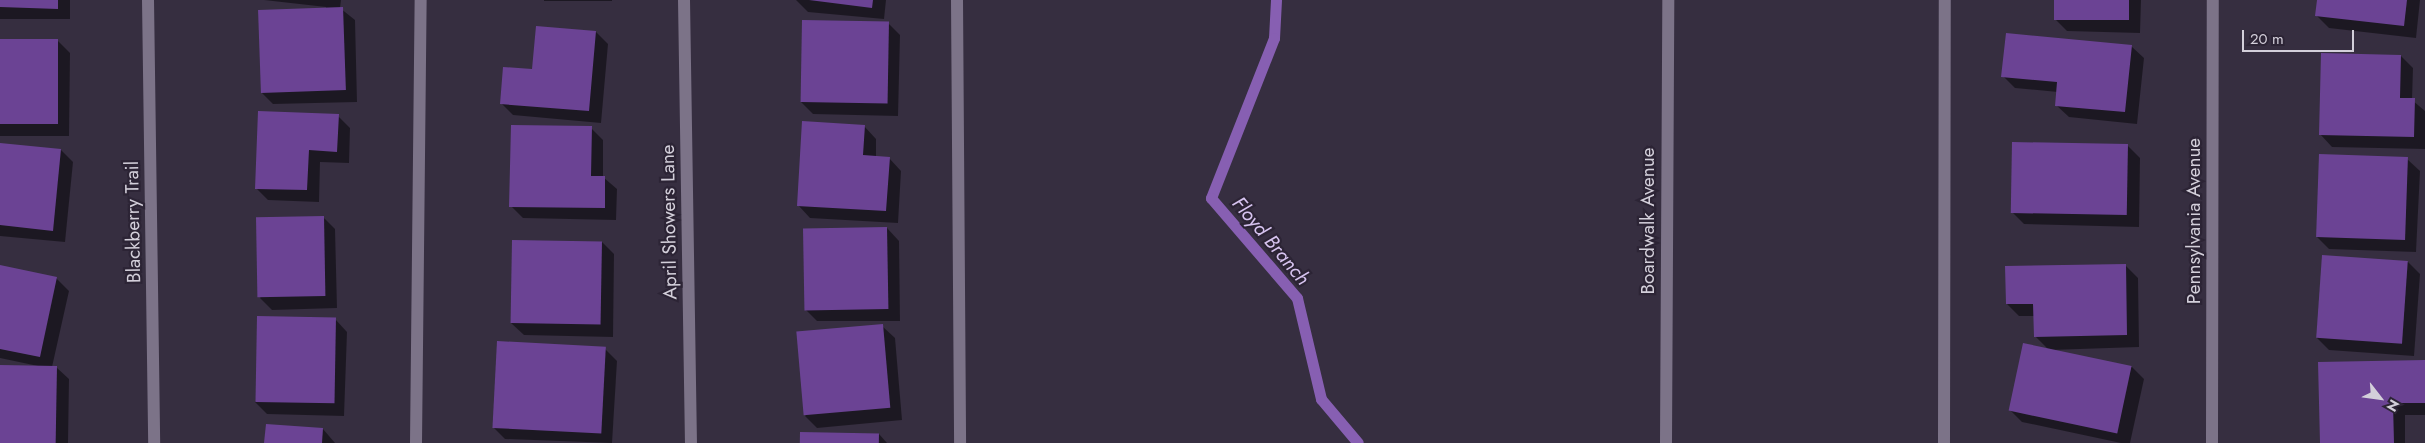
<!DOCTYPE html>
<html>
<head>
<meta charset="utf-8">
<style>
	body { margin:0 }
	#map { position:relative; width:2425px; height:443px; overflow:hidden; background:#362e40; font-family:Jost,sans-serif }
	div>[style] { position:absolute }
	[style*='--x'] { left:calc(var(--x)*1px); top:calc(var(--y)*1px); width:calc(var(--w)*1px); rotate:calc(var(--a)*1deg) }
	.shadow>* { inset:0; background:#0007; transform-origin:0 0 }
	.stream>* { height:11px; margin:-5.5px; padding:0 5.5px; transform-origin:5.5px; border-radius:5.5px; background:#875fb2 }
	.building>* { inset:0; background:#6b4394; transform-origin:0 0 }
	.service>* { height:12px; margin:-6px; padding:0 6px; transform-origin:6px; border-radius:6px; background:#7c7388 }
	.minor>* { height:12px; margin:-6px; padding:0 6px; transform-origin:6px; border-radius:6px; background:#7c7388 }
	span { translate:-50% -50%; white-space:nowrap; text-align:center; line-height:1.15; -webkit-text-stroke:4.5px #2c2435; paint-order:stroke }
	.street-label { font-size:19px; color:#d3cfda }
	.water-label { font-size:20px; color:#d6c3ef; font-style:italic }
	.north { position:absolute; left:2355px; top:373px; width:50px; height:50px; -webkit-text-stroke:4px #2c2435; paint-order:stroke; rotate:120deg; font-size:14px; font-weight:700; line-height:20px; text-align:center; color:#d3cfda }
	.north::after { content:''; display:block; margin:auto; width:18px; height:22px; background:#d3cfda; clip-path:polygon(50% 0,100% 100%,50% 72%,0 100%) }
	.scale { position:absolute; left:2242px; top:30px; width:112px; height:22px; box-sizing:border-box; border:2px solid #d3cfda; border-top:0; padding-left:6px; font-size:15px; line-height:18px; white-space:nowrap; color:#d3cfda; -webkit-text-stroke:4px #2c2435; paint-order:stroke }
</style>
</head>
<body>
<div id="map">
	<div class="shadow">
		<i style="left:0;top:0;width:70px;height:19px"></i>
		<i style="clip-path:polygon(264px 0,341px 0,340px 8px,355px 20px,357px 102px,273px 104px,261px 92px,326px 9px,326px 7px)"></i>
		<i style="left:544px;top:0;width:68px;height:1px"></i>
		<i style="clip-path:polygon(796px 0,886px 0,884px 19px,808px 12px)"></i>
		<i style="clip-path:polygon(2056px 0,2141px 0,2140px 33px,2067px 31px,2055px 19px)"></i>
		<i style="clip-path:polygon(2319px 0,2420px 0,2416px 38px,2329px 28px,2317px 16px)"></i>
		<i style="clip-path:polygon(888px 23px,900px 35px,898px 116px,813px 114px,801px 102px)"></i>
		<i style="clip-path:polygon(596px 32px,608px 44px,601px 123px,513px 115px,501px 103px,533px 71px)"></i>
		<i style="clip-path:polygon(57px 40px,70px 53px,69px 136px,0 136px,0 41px)"></i>
		<i style="clip-path:polygon(2131px 46px,2144px 58px,2137px 124px,2069px 117px,2056px 105px,2058px 92px,2015px 88px,2003px 76px)"></i>
		<i style="clip-path:polygon(2401px 56px,2413px 68px,2412px 100px,2425px 111px,2425px 149px,2332px 147px,2320px 134px)"></i>
		<i style="clip-path:polygon(338px 116px,350px 128px,349px 163px,320px 162px,319px 202px,268px 200px,256px 188px)"></i>
		<i style="clip-path:polygon(864px 126px,876px 139px,876px 157px,889px 158px,901px 171px,898px 223px,810px 218px,798px 205px)"></i>
		<i style="clip-path:polygon(591px 128px,603px 140px,603px 177px,617px 189px,616px 220px,523px 218px,511px 206px)"></i>
		<i style="clip-path:polygon(0 144px,61px 150px,73px 162px,65px 242px,0 236px)"></i>
		<i style="clip-path:polygon(2128px 146px,2140px 158px,2139px 227px,2024px 224px,2012px 212px)"></i>
		<i style="clip-path:polygon(2407px 159px,2420px 171px,2416px 252px,2329px 249px,2317px 237px)"></i>
		<i style="clip-path:polygon(323px 217px,335px 229px,337px 308px,272px 310px,260px 298px)"></i>
		<i style="clip-path:polygon(887px 228px,899px 241px,900px 321px,817px 321px,805px 309px)"></i>
		<i style="clip-path:polygon(602px 242px,614px 254px,613px 337px,524px 335px,511px 323px)"></i>
		<i style="clip-path:polygon(2323px 256px,2408px 262px,2420px 274px,2414px 356px,2329px 350px,2317px 338px)"></i>
		<i style="clip-path:polygon(2126px 266px,2138px 278px,2139px 347px,2050px 350px,2132px 367px,2144px 379px,2130px 443px,2121px 443px,2022px 422px,2010px 410px,2048px 349px,2035px 336px,2035px 316px,2019px 316px,2007px 304px)"></i>
		<i style="clip-path:polygon(0 267px,56px 278px,69px 291px,52px 367px,56px 367px,69px 379px,68px 443px,0 443px,0 367px,38px 366px,0 358px)"></i>
		<i style="clip-path:polygon(335px 319px,347px 332px,344px 416px,267px 414px,255px 402px)"></i>
		<i style="clip-path:polygon(882px 326px,895px 338px,902px 420px,817px 428px,805px 416px)"></i>
		<i style="clip-path:polygon(605px 349px,617px 361px,612px 443px,505px 439px,493px 427px)"></i>
		<i style="clip-path:polygon(2425px 361px,2425px 415px,2405px 415px,2405px 443px,2321px 443px)"></i>
		<i style="clip-path:polygon(323px 429px,335px 443px,266px 443px)"></i>
		<i style="clip-path:polygon(879px 434px,887px 443px,801px 443px)"></i>
	</div>
	<div class="stream">
		<i style="--x:1276;--y:0;--w:38;--a:93"></i>
		<i style="--x:1274;--y:38;--w:172;--a:111.5"></i>
		<i style="--x:1211;--y:198;--w:132;--a:49.3"></i>
		<i style="--x:1297;--y:298;--w:104;--a:76.6"></i>
		<i style="--x:1321;--y:399;--w:57;--a:49.9"></i>
	</div>
	<div class="building">
		<i style="clip-path:polygon(0 0,58px 0,58px 9px,0 7px)"></i>
		<i style="clip-path:polygon(809px 0,873px 0,872px 8px)"></i>
		<i style="left:2054px;top:0;width:75px;height:20px"></i>
		<i style="clip-path:polygon(2317px 0,2407px 0,2404px 26px,2315px 16px)"></i>
		<i style="left:343px;top:7px;width:83px;height:85px;rotate:88deg"></i>
		<i style="left:802px;top:20px;width:87px;height:82px;rotate:1deg"></i>
		<i style="clip-path:polygon(536px 26px,596px 31px,589px 111px,500px 104px,503px 67px,532px 69px)"></i>
		<i style="clip-path:polygon(2006px 33px,2132px 45px,2125px 112px,2055px 106px,2057px 82px,2001px 77px)"></i>
		<i style="left:58px;top:39px;width:85px;height:58px;rotate:90deg"></i>
		<i style="clip-path:polygon(2321px 53px,2401px 55px,2400px 98px,2415px 98px,2414px 137px,2319px 135px)"></i>
		<i style="clip-path:polygon(258px 111px,339px 114px,337px 152px,309px 150px,307px 190px,255px 189px)"></i>
		<i style="clip-path:polygon(802px 121px,865px 125px,863px 155px,890px 157px,886px 211px,797px 206px)"></i>
		<i style="clip-path:polygon(511px 125px,592px 126px,591px 176px,605px 176px,605px 208px,509px 207px)"></i>
		<i style="left:2012px;top:142px;width:116px;height:71px;rotate:1deg"></i>
		<i style="clip-path:polygon(0 143px,61px 149px,53px 231px,0 225px)"></i>
		<i style="left:2319px;top:154px;width:89px;height:83px;rotate:2deg"></i>
		<i style="left:324px;top:216px;width:80px;height:68px;rotate:89deg"></i>
		<i style="left:887px;top:227px;width:82px;height:84px;rotate:89deg"></i>
		<i style="left:512px;top:240px;width:90px;height:83px;rotate:1deg"></i>
		<i style="left:2322px;top:255px;width:86px;height:83px;rotate:4deg"></i>
		<i style="clip-path:polygon(2126px 264px,2127px 335px,2034px 337px,2033px 304px,2006px 304px,2005px 266px)"></i>
		<i style="clip-path:polygon(0 265px,57px 277px,40px 357px,0 349px)"></i>
		<i style="left:257px;top:316px;width:79px;height:86px;rotate:1deg"></i>
		<i style="left:883px;top:324px;width:84px;height:87px;rotate:85deg"></i>
		<i style="left:497px;top:341px;width:109px;height:87px;rotate:3deg"></i>
		<i style="left:2023px;top:343px;width:111px;height:69px;rotate:12deg"></i>
		<i style="clip-path:polygon(2425px 360px,2425px 403px,2393px 403px,2394px 443px,2320px 443px,2318px 362px)"></i>
		<i style="left:0;top:365px;width:57px;height:78px;rotate:1deg"></i>
		<i style="clip-path:polygon(266px 424px,323px 428px,322px 443px,264px 443px)"></i>
		<i style="left:800px;top:432px;width:79px;height:11px;rotate:1deg"></i>
	</div>
	<div class="service">
		<i style="--x:957;--y:0;--w:443;--a:89.6"></i>
		<i style="--x:416;--y:443;--w:443;--a:-89.4"></i>
		<i style="--x:1944;--y:443;--w:443;--a:-89.9"></i>
	</div>
	<div class="minor">
		<i style="--x:148;--y:0;--w:443;--a:89.2"></i>
		<i style="--x:684;--y:0;--w:443;--a:89.1"></i>
		<i style="--x:1666;--y:443;--w:443;--a:-89.7"></i>
		<i style="--x:2212;--y:443;--w:443;--a:-89.9"></i>
	</div>
	<div class="street-label">
		<span style="left:1648px;top:221px;rotate:-90deg">Boardwalk Avenue</span>
		<span style="left:2194px;top:221px;rotate:-90deg">Pennsylvania Avenue</span>
		<span style="left:133px;top:222px;rotate:-91deg">Blackberry Trail</span>
		<span style="left:669px;top:222px;rotate:-91deg">April Showers Lane</span>
	</div>
	<div class="water-label">
		<span style="left:1271px;top:241px;rotate:50deg">Floyd Branch</span>
	</div>
	<div class="north">N</div>
	<div class="scale">20 m</div>
</div>
</body>
</html>
